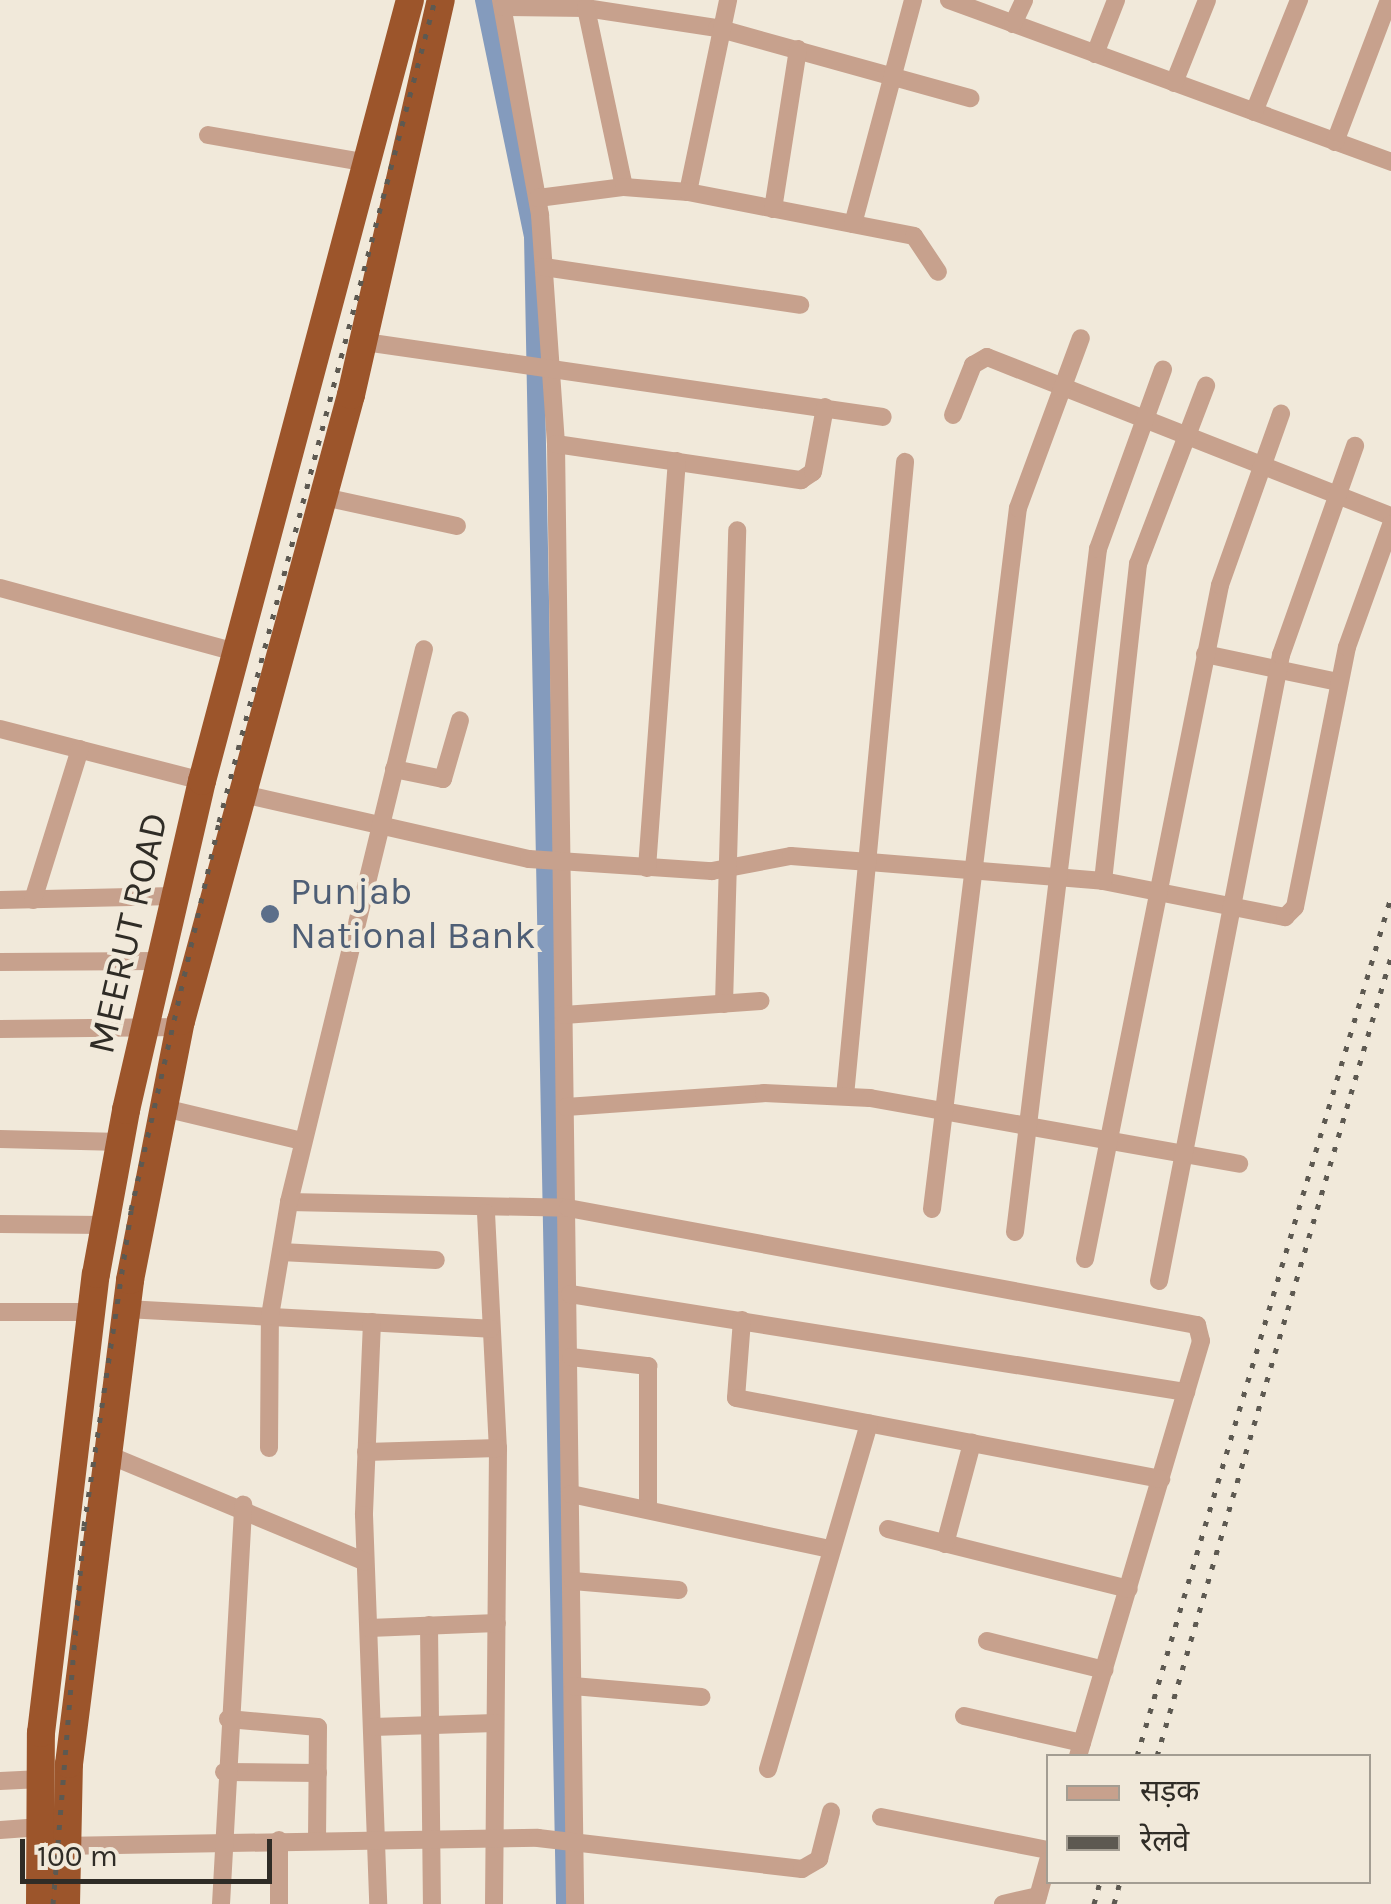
<!DOCTYPE html>
<html>
<head>
<meta charset="utf-8">
<style>
	body { margin:0 }
	#map { position:relative; width:1391px; height:1904px; overflow:hidden; background:#f1e9da; font-family:Karla,"Noto Sans Devanagari",sans-serif }
	div>[style] { position:absolute }
	[style*='--x'] { left:calc(var(--x)*1px); top:calc(var(--y)*1px); width:calc(var(--w)*1px); rotate:calc(var(--a)*1deg) }
	.canal>* { height:18px; margin:-9px; padding:0 9px; transform-origin:9px; border-radius:9px; background:#849bbd }
	.minor>* { height:18px; margin:-9px; padding:0 9px; transform-origin:9px; border-radius:9px; background:#c7a18d }
	.trunk>* { height:28px; margin:-14px; padding:0 14px; transform-origin:14px; border-radius:14px; background:#9c552b }
	.rail>* { height:5px; margin-top:-2.5px; transform-origin:0; background:repeating-linear-gradient(90deg,#5d5951 0 5px,transparent 0 15px) }
	.dots>* { width:28px; height:28px; translate:-50% -50%; box-sizing:border-box; border:5px solid #f1e9da; border-radius:50% }
	span { translate:-50% -50%; white-space:nowrap; text-align:center; line-height:1.15; -webkit-text-stroke:8px #f1e9da; paint-order:stroke }
	.service-label { font-size:38px; color:#4e5e75 }
	.left { translate:0 -50%; text-align:left }
	.street-label { font-size:38px; color:#2f2c26 }
	.legend { position:absolute; left:1046px; top:1754px; width:325px; height:130px; box-sizing:border-box; background:#f1e9da; border:2px solid #a39d92; margin:0; padding:12px 18px; list-style:none; font-size:30px; color:#2f2c26 }
	.legend li { display:flex; align-items:center; gap:20px; height:50px }
	.legend b { width:50px; border:2px solid #a39d92 }
	.scale { position:absolute; left:20px; top:1839px; width:252px; height:45px; box-sizing:border-box; border:5px solid #2f2c26; border-top:0; padding-left:12px; font-size:30px; line-height:35px; white-space:nowrap; color:#2f2c26; -webkit-text-stroke:8px #f1e9da; paint-order:stroke }
</style>
</head>
<body>
<div id="map">
	<div class="canal">
		<i style="--x:484;--y:0;--w:241;--a:78.3"></i>
		<i style="--x:533;--y:236;--w:1668;--a:88.9"></i>
	</div>
	<div class="minor">
		<i style="--x:501;--y:0;--w:219;--a:79.7"></i>
		<i style="--x:540;--y:215;--w:230;--a:86"></i>
		<i style="--x:556;--y:444;--w:1460;--a:89.25"></i>
		<i style="--x:949;--y:0;--w:471;--a:20.1"></i>
		<i style="--x:503;--y:7;--w:83;--a:0.7"></i>
		<i style="--x:586;--y:8;--w:133;--a:8.7"></i>
		<i style="--x:717;--y:28;--w:263;--a:15.5"></i>
		<i style="--x:586;--y:8;--w:183;--a:78"></i>
		<i style="--x:1013;--y:24;--w:26;--a:-65"></i>
		<i style="--x:1095;--y:54;--w:58;--a:-68.7"></i>
		<i style="--x:1174;--y:83;--w:89;--a:-68.3"></i>
		<i style="--x:1254;--y:112;--w:121;--a:-68.1"></i>
		<i style="--x:208;--y:135;--w:156;--a:9.9"></i>
		<i style="--x:1335;--y:142;--w:152;--a:-69.2"></i>
		<i style="--x:688;--y:192;--w:196;--a:-78.2"></i>
		<i style="--x:538;--y:198;--w:87;--a:-7.3"></i>
		<i style="--x:624;--y:187;--w:64;--a:4.5"></i>
		<i style="--x:688;--y:192;--w:230;--a:11"></i>
		<i style="--x:914;--y:236;--w:43;--a:56.3"></i>
		<i style="--x:773;--y:209;--w:162;--a:-81.1"></i>
		<i style="--x:853;--y:224;--w:232;--a:-75"></i>
		<i style="--x:544;--y:267;--w:259;--a:8.4"></i>
		<i style="--x:365;--y:342;--w:523;--a:8.24"></i>
		<i style="--x:953;--y:415;--w:54;--a:-68.2"></i>
		<i style="--x:973;--y:365;--w:16;--a:-30"></i>
		<i style="--x:987;--y:357;--w:434;--a:21.5"></i>
		<i style="--x:556;--y:444;--w:248;--a:8.4"></i>
		<i style="--x:801;--y:480;--w:14;--a:-34"></i>
		<i style="--x:813;--y:472;--w:66;--a:-79.5"></i>
		<i style="--x:324;--y:497;--w:136;--a:12.3"></i>
		<i style="--x:0;--y:588;--w:245;--a:15.2"></i>
		<i style="--x:1205;--y:654;--w:136;--a:11.9"></i>
		<i style="--x:0;--y:729;--w:209;--a:14.4"></i>
		<i style="--x:394;--y:769;--w:50;--a:11.5"></i>
		<i style="--x:443;--y:779;--w:61;--a:-73.9"></i>
		<i style="--x:243;--y:794;--w:293;--a:12.8"></i>
		<i style="--x:529;--y:859;--w:183;--a:3.8"></i>
		<i style="--x:712;--y:871;--w:80;--a:-10.8"></i>
		<i style="--x:791;--y:856;--w:78;--a:4.4"></i>
		<i style="--x:869;--y:862;--w:235;--a:4.6"></i>
		<i style="--x:1103;--y:881;--w:186;--a:11.2"></i>
		<i style="--x:1285;--y:917;--w:14;--a:-45"></i>
		<i style="--x:1295;--y:907;--w:265;--a:-78.7"></i>
		<i style="--x:1347;--y:647;--w:130;--a:-70.2"></i>
		<i style="--x:647;--y:868;--w:408;--a:-85.8"></i>
		<i style="--x:1103;--y:881;--w:319;--a:-83.7"></i>
		<i style="--x:1138;--y:564;--w:191;--a:-69.1"></i>
		<i style="--x:0;--y:900;--w:174;--a:-1.3"></i>
		<i style="--x:33;--y:900;--w:158;--a:-72.7"></i>
		<i style="--x:0;--y:962;--w:157;--a:-0.4"></i>
		<i style="--x:724;--y:1004;--w:474;--a:-88.4"></i>
		<i style="--x:564;--y:1015;--w:197;--a:-4.1"></i>
		<i style="--x:0;--y:1029;--w:180;--a:-0.6"></i>
		<i style="--x:845;--y:1096;--w:637;--a:-84.59"></i>
		<i style="--x:566;--y:1107;--w:198;--a:-4"></i>
		<i style="--x:764;--y:1093;--w:106;--a:2.7"></i>
		<i style="--x:870;--y:1098;--w:375;--a:10.1"></i>
		<i style="--x:164;--y:1108;--w:143;--a:13.4"></i>
		<i style="--x:0;--y:1139;--w:121;--a:1.4"></i>
		<i style="--x:289;--y:1202;--w:279;--a:1.2"></i>
		<i style="--x:568;--y:1208;--w:640;--a:10.54"></i>
		<i style="--x:1197;--y:1325;--w:16;--a:76"></i>
		<i style="--x:1201;--y:1341;--w:433;--a:106.5"></i>
		<i style="--x:932;--y:1209;--w:706;--a:-83.01"></i>
		<i style="--x:1018;--y:508;--w:181;--a:-69.7"></i>
		<i style="--x:486;--y:1213;--w:235;--a:87.1"></i>
		<i style="--x:498;--y:1448;--w:456;--a:90.5"></i>
		<i style="--x:0;--y:1224;--w:104;--a:0.6"></i>
		<i style="--x:1015;--y:1232;--w:688;--a:-83.07"></i>
		<i style="--x:1098;--y:549;--w:191;--a:-70.1"></i>
		<i style="--x:281;--y:1252;--w:155;--a:3"></i>
		<i style="--x:1085;--y:1259;--w:687;--a:-78.67"></i>
		<i style="--x:1220;--y:585;--w:182;--a:-70.4"></i>
		<i style="--x:1159;--y:1281;--w:638;--a:-78.97"></i>
		<i style="--x:1281;--y:655;--w:222;--a:-70.5"></i>
		<i style="--x:570;--y:1294;--w:624;--a:9.04"></i>
		<i style="--x:126;--y:1309;--w:365;--a:3.1"></i>
		<i style="--x:0;--y:1312;--w:91;--a:0"></i>
		<i style="--x:742;--y:1320;--w:78;--a:94.4"></i>
		<i style="--x:736;--y:1398;--w:433;--a:10.8"></i>
		<i style="--x:372;--y:1322;--w:193;--a:92.4"></i>
		<i style="--x:364;--y:1515;--w:389;--a:87.9"></i>
		<i style="--x:571;--y:1357;--w:78;--a:6.7"></i>
		<i style="--x:648;--y:1366;--w:138;--a:90"></i>
		<i style="--x:269;--y:1448;--w:132;--a:-89.6"></i>
		<i style="--x:270;--y:1316;--w:116;--a:-80.5"></i>
		<i style="--x:289;--y:1202;--w:569;--a:-76.28"></i>
		<i style="--x:366;--y:1452;--w:132;--a:-1.7"></i>
		<i style="--x:104;--y:1453;--w:282;--a:22.6"></i>
		<i style="--x:571;--y:1494;--w:261;--a:12"></i>
		<i style="--x:888;--y:1529;--w:248;--a:14"></i>
		<i style="--x:945;--y:1544;--w:105;--a:-75"></i>
		<i style="--x:573;--y:1581;--w:106;--a:4.9"></i>
		<i style="--x:429;--y:1625;--w:279;--a:89.4"></i>
		<i style="--x:369;--y:1628;--w:128;--a:-2.2"></i>
		<i style="--x:987;--y:1641;--w:121;--a:13.9"></i>
		<i style="--x:573;--y:1686;--w:129;--a:4.9"></i>
		<i style="--x:964;--y:1716;--w:121;--a:12.9"></i>
		<i style="--x:228;--y:1719;--w:90;--a:5.1"></i>
		<i style="--x:318;--y:1727;--w:111;--a:90.5"></i>
		<i style="--x:373;--y:1727;--w:122;--a:-1.9"></i>
		<i style="--x:768;--y:1769;--w:360;--a:-73.7"></i>
		<i style="--x:224;--y:1772;--w:94;--a:0.6"></i>
		<i style="--x:0;--y:1781;--w:41;--a:-2.8"></i>
		<i style="--x:881;--y:1817;--w:170;--a:11.2"></i>
		<i style="--x:0;--y:1830;--w:41;--a:-4.2"></i>
		<i style="--x:279;--y:1840;--w:64;--a:90"></i>
		<i style="--x:61;--y:1846;--w:477;--a:-1"></i>
		<i style="--x:538;--y:1838;--w:266;--a:6.7"></i>
		<i style="--x:802;--y:1869;--w:20;--a:-30"></i>
		<i style="--x:819;--y:1859;--w:49;--a:-75.7"></i>
		<i style="--x:221;--y:1904;--w:400;--a:-86.8"></i>
		<i style="--x:1003;--y:1904;--w:36;--a:-13"></i>
		<i style="--x:1036;--y:1904;--w:45;--a:-74.4"></i>
	</div>
	<div class="trunk">
		<i style="--x:40;--y:1904;--w:171;--a:-89.7"></i>
		<i style="--x:41;--y:1733;--w:462;--a:-83.2"></i>
		<i style="--x:96;--y:1274;--w:167;--a:-79.6"></i>
		<i style="--x:126;--y:1110;--w:338;--a:-77"></i>
		<i style="--x:202;--y:781;--w:808;--a:-75.09"></i>
		<i style="--x:66;--y:1904;--w:140;--a:-88.8"></i>
		<i style="--x:69;--y:1764;--w:488;--a:-82.8"></i>
		<i style="--x:130;--y:1280;--w:264;--a:-78.9"></i>
		<i style="--x:181;--y:1021;--w:649;--a:-74.81"></i>
		<i style="--x:351;--y:395;--w:405;--a:-77.2"></i>
	</div>
	<div class="rail">
		<i style="--x:1137;--y:1756;--w:896;--a:-73.53"></i>
		<i style="--x:1157;--y:1756;--w:833;--a:-73.68"></i>
		<i style="--x:53;--y:1904;--w:379;--a:-85.3"></i>
		<i style="--x:84;--y:1526;--w:319;--a:-81.5"></i>
		<i style="--x:131;--y:1210;--w:398;--a:-77.2"></i>
		<i style="--x:219;--y:822;--w:850;--a:-75.28"></i>
		<i style="--x:1094;--y:1904;--w:23;--a:-75"></i>
		<i style="--x:1114;--y:1904;--w:23;--a:-75"></i>
	</div>
	<div class="dots">
		<i style="left:270px;top:914px;background:#5c6f8a"></i>
	</div>
	<div class="service-label">
		<span class="left" style="left:290px;top:914px">Punjab<br>National Bank</span>
	</div>
	<div class="street-label">
		<span style="left:128px;top:933px;rotate:-77deg">MEERUT ROAD</span>
	</div>
	<ul class="legend">
	<li><b style="height:12px;background:#c7a18d"></b>सड़क</li>
	<li><b style="height:12px;background:#5d5951"></b>रेलवे</li>
	</ul>
	<div class="scale">100 m</div>
</div>
</body>
</html>
